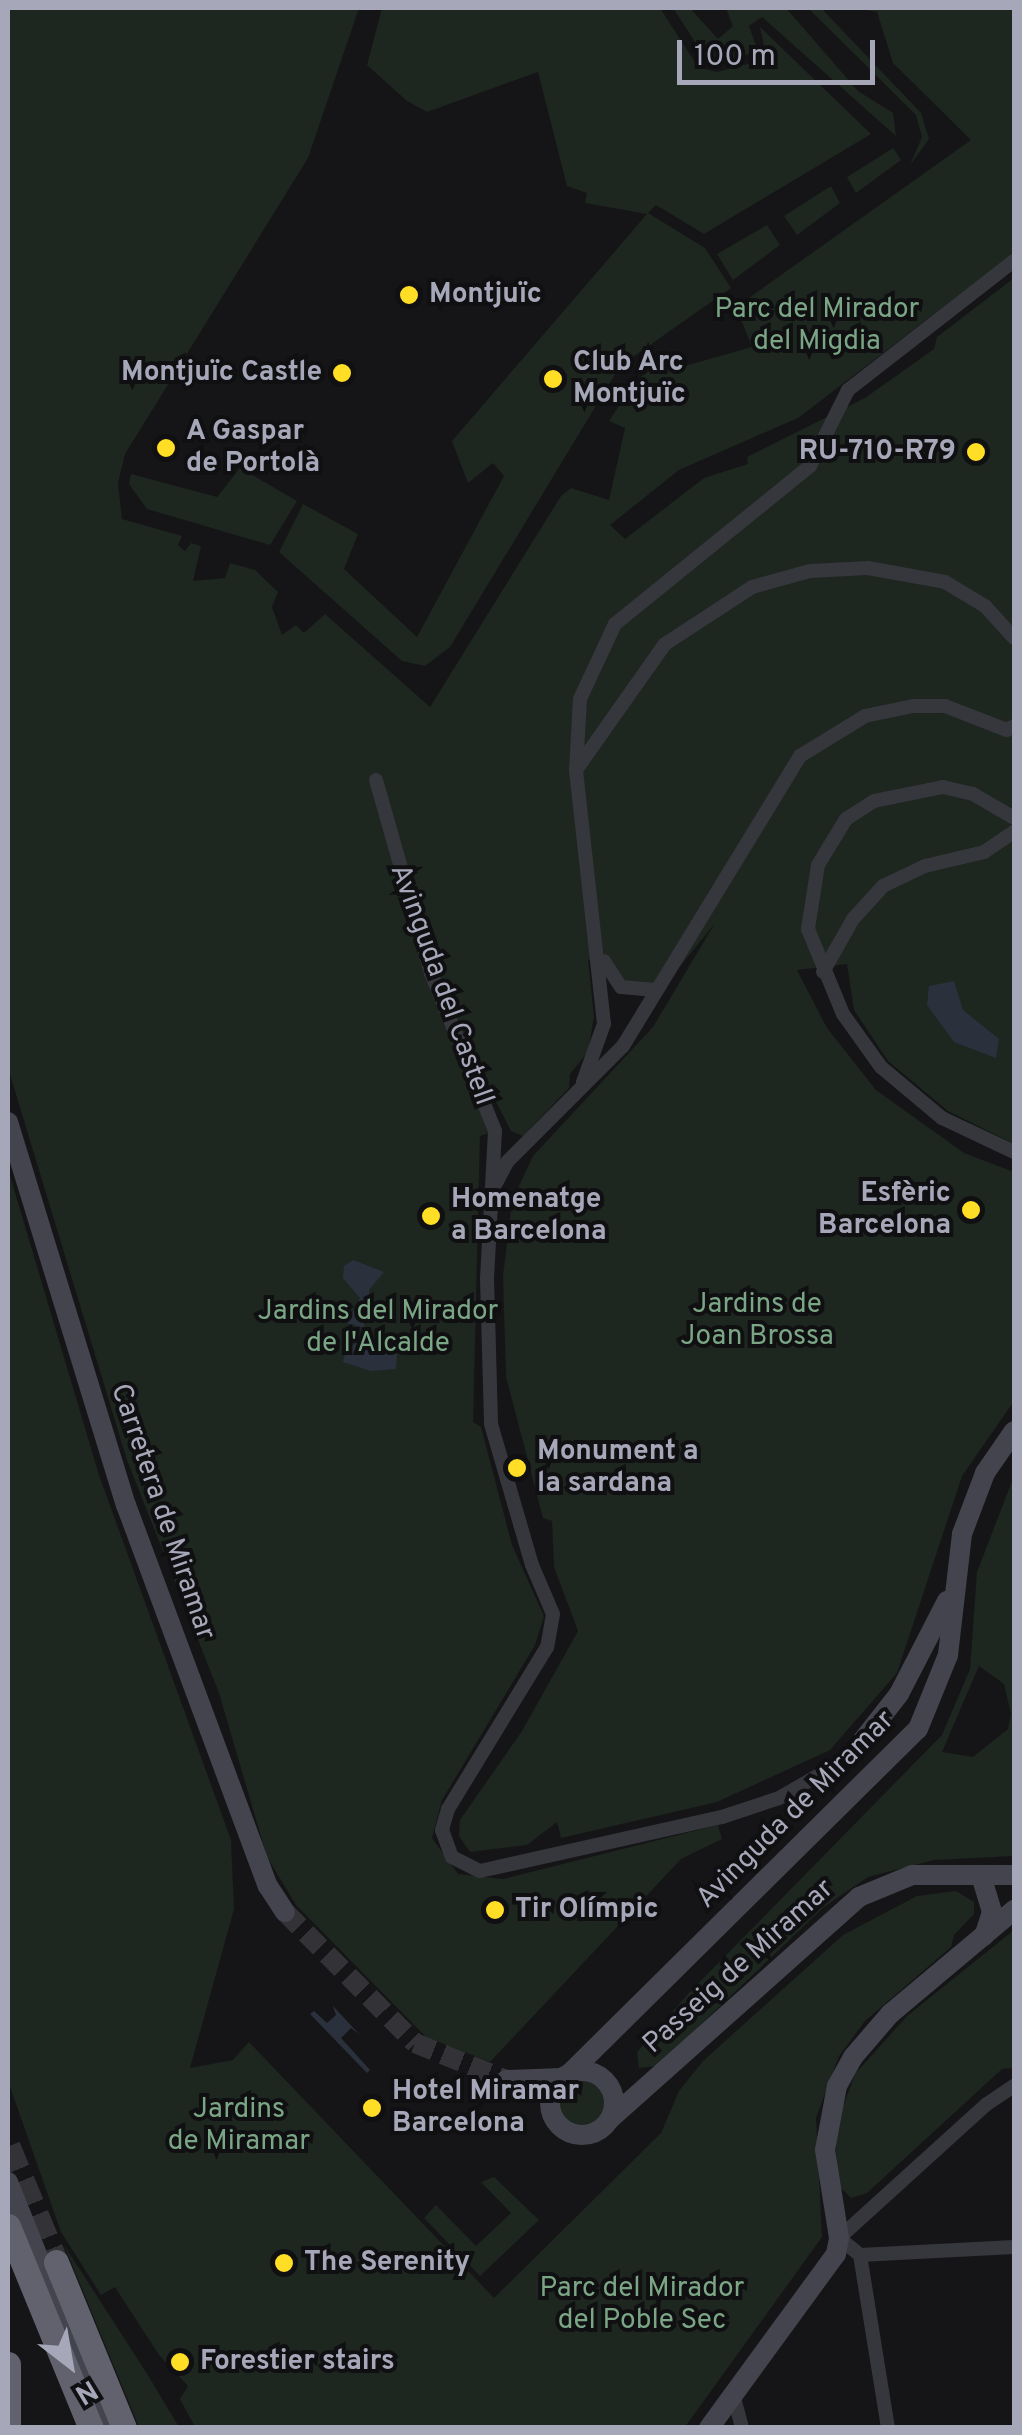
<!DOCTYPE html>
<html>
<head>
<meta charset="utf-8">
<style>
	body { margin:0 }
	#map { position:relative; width:1022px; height:2435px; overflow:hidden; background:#151517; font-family:Overpass,sans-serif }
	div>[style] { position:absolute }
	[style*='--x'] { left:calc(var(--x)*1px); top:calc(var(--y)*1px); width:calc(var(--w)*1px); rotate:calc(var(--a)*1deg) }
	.green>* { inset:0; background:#1d261f }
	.round { border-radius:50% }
	.water>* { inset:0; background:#2a313d }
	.secondary-tunnel>* { height:20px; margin-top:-10px; transform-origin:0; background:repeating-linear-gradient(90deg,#323237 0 20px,transparent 0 30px) }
	.highway-tunnel>* { height:25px; margin-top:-12.5px; transform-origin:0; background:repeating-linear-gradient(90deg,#323237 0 25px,transparent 0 37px) }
	.street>* { height:14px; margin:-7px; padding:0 7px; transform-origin:7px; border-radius:7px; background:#36363d }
	.secondary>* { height:20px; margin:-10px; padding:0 10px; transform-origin:10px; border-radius:10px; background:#43444d }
	.secondary>.ring { margin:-10px; padding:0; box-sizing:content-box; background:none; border:20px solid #43444d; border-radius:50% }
	.highway>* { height:25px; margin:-12.5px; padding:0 12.5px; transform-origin:12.5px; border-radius:12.5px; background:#61626e }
	.dots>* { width:28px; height:28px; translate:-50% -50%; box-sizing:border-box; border:5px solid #101012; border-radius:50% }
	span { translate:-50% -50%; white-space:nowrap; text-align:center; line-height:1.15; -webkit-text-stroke:8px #101012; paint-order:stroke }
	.poi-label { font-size:28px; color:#a6a8b9; font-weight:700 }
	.left { translate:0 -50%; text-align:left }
	.right { translate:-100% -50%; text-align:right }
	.park-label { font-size:28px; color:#7ba685 }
	.street-label { font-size:28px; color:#a6a8b9 }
	.frame { position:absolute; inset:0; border:10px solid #a6a8b9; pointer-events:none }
	.north { position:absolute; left:20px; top:2315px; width:100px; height:100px; -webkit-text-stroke:8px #101012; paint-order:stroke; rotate:149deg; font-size:28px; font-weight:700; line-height:40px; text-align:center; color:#a6a8b9 }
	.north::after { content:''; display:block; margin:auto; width:35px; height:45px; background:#a6a8b9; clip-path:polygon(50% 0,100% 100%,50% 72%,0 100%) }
	.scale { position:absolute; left:677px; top:40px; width:198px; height:45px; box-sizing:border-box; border:5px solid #a6a8b9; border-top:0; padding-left:12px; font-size:30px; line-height:35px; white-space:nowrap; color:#a6a8b9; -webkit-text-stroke:8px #101012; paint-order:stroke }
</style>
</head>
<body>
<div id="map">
	<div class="green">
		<i style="clip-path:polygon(8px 8px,359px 8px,308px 158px,125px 454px,118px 483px,122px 519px,182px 536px,178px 545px,185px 551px,191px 543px,201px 546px,193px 581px,225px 578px,230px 563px,255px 570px,278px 592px,272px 607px,282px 635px,296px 625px,304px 633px,325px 614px,430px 707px,561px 496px,571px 488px,609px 500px,625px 428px,609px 421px,635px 381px,674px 353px,681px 367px,752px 347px,738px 312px,749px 305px,746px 300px,971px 140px,893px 63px,877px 12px,856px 8px,1014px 8px,1014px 253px,798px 418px,679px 470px,610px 525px,625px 539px,704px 478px,748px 464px,747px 457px,865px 398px,934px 349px,937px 337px,1014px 278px,1014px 1144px,948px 1111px,888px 1061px,854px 1010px,847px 964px,797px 970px,827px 1028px,876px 1090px,964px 1153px,1014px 1172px,1014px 1401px,962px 1476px,897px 1673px,830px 1750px,717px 1802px,561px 1838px,557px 1822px,527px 1845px,470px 1852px,459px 1836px,460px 1820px,522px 1731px,578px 1631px,554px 1567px,552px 1521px,543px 1518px,506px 1377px,503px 1276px,512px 1201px,533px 1156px,653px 1027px,715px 923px,657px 995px,622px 983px,588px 959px,594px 1017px,588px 1052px,570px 1074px,569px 1088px,523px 1136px,511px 1131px,440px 993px,495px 1131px,480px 1136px,473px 1422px,481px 1427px,512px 1545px,544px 1616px,535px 1645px,442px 1800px,432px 1838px,458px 1874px,503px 1879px,718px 1825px,722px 1839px,681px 1859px,490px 2062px,426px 2037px,296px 1905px,267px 1857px,219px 1693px,127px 1460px,8px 1068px)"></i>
		<i style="clip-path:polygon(382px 8px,660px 8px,698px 67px,717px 72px,767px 59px,760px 27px,871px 134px,704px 234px,656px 205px,648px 213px,705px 248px,731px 288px,620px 366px,450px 647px,425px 666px,402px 661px,279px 552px,303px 504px,358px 534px,344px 569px,417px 637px,504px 476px,493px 463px,468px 483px,452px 441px,647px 214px,585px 203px,587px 193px,567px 186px,538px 72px,427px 112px,407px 101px,367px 65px)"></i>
		<i style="clip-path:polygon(673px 8px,690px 8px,718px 39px,733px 26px,726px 8px,786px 8px,858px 91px,893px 113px,896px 136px,762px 17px,749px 26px,758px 51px,723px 62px,706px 59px)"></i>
		<i style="clip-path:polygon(808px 8px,821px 8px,921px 113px,929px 139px,910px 165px,922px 137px,916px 115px)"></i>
		<i style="clip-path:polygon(893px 148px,901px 160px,856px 193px,847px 177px)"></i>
		<i style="clip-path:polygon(831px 186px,840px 203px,797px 235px,784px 216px)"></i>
		<i style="clip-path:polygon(767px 225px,780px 245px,733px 280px,717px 254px)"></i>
		<i style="clip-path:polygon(240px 468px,297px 501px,270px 545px,147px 509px,129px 484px,131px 474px,217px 497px)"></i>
		<i style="clip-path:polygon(8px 1169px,99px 1475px,231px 1840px,234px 1909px,190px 2068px,233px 2060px,249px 2042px,494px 2298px,661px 2133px,679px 2091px,703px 2061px,843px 1935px,917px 1896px,956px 1891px,974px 1902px,974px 1914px,954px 1935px,951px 1947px,865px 2021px,839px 2056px,816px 2118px,822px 2237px,685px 2427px,195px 2427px,180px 2399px,188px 2386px,159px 2355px,115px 2287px,101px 2295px,61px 2232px,8px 2081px)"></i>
		<i style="clip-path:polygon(evenodd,1014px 1476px,1014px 1856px,934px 1860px,868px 1877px,824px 1907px,657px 2066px,639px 2068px,637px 2052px,688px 1994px,942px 1735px,970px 1669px,977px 1572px,1014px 1476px,979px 1666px,1004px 1684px,1011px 1714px,1008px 1729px,973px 1757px,942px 1752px,979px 1666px)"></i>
		<i style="clip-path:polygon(1014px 1930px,1014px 2068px,1002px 2069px,867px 2193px,851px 2198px,838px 2185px,835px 2129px,855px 2074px,907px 2016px)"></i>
		<i class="round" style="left:559px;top:2081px;width:46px;height:46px"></i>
		<i style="clip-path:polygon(494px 2177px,539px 2220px,480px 2276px,424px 2218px,436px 2205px,476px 2246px,511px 2213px,481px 2182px)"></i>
		<i style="clip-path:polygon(64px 2245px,146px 2372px,179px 2427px,139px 2427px)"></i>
	</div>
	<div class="water">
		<i style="clip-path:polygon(954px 981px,963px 1010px,999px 1039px,996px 1058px,954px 1042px,927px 1005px,929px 986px)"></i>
		<i style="clip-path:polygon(353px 1260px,384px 1272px,369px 1290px,372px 1313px,363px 1320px,365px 1328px,347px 1323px,360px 1298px,343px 1278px,344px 1266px)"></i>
		<i style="clip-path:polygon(370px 1333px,397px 1354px,396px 1369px,371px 1371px,343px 1362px,346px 1350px)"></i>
		<i style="clip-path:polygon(333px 2006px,359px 2034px,351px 2028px,341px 2038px,370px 2070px,367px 2073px,310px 2014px,314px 2011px,327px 2023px,336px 2015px)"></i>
	</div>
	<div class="secondary-tunnel">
		<i style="--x:285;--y:1912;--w:185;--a:45.2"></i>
		<i style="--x:415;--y:2043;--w:98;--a:22.1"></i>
	</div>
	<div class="highway-tunnel">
		<i style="--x:8;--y:2146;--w:126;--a:67.5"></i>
	</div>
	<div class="street">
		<i style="--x:576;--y:770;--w:71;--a:-86.8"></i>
		<i style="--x:580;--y:699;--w:83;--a:-65"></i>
		<i style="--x:615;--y:624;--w:251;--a:-39"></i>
		<i style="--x:810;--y:466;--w:85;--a:-63.4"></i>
		<i style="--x:848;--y:390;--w:210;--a:-37.9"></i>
		<i style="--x:376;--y:780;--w:201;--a:74.1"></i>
		<i style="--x:431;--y:973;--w:170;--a:67.9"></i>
		<i style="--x:495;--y:1131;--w:147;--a:93.1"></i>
		<i style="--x:487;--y:1278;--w:146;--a:88.4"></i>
		<i style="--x:491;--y:1424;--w:147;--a:73.8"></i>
		<i style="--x:532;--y:1565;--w:53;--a:66.8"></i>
		<i style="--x:553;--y:1614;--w:34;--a:100"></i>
		<i style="--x:547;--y:1647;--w:190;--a:121.4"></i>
		<i style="--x:448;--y:1809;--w:22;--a:106"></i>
		<i style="--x:442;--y:1830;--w:29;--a:70"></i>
		<i style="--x:452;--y:1857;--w:31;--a:27"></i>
		<i style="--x:480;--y:1871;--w:248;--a:-12.6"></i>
		<i style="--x:722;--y:1817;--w:60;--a:-18.4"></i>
		<i style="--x:779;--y:1798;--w:62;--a:-29.9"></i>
		<i style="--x:833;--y:1767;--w:40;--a:-42"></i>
		<i style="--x:1014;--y:818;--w:48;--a:-149.7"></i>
		<i style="--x:973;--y:794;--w:31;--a:-167"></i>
		<i style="--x:943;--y:787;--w:70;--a:168.5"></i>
		<i style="--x:874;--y:801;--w:33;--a:147"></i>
		<i style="--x:846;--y:819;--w:54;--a:121.3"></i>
		<i style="--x:818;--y:865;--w:65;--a:98.9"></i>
		<i style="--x:808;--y:929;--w:92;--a:67.6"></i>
		<i style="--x:843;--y:1014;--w:65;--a:54.4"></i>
		<i style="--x:881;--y:1067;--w:80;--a:39.9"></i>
		<i style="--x:942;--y:1118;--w:80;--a:25.3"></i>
		<i style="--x:604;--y:961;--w:31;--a:57"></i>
		<i style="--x:621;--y:987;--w:35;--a:5"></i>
		<i style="--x:823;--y:972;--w:61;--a:-60.5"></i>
		<i style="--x:853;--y:919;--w:45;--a:-47.7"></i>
		<i style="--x:883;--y:886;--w:47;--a:-25.5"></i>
		<i style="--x:925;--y:866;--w:61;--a:-13.3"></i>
		<i style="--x:984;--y:852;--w:36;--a:-34"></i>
		<i style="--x:583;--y:1082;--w:62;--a:-70.1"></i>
		<i style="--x:604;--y:1024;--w:256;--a:-96.3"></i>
		<i style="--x:576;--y:770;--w:154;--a:-54.8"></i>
		<i style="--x:665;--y:644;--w:104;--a:-33.2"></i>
		<i style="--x:752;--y:587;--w:60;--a:-15.4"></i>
		<i style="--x:810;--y:571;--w:58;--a:-3"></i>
		<i style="--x:868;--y:568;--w:78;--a:10.3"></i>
		<i style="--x:945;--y:582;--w:47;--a:31"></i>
		<i style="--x:985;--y:606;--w:43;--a:47.8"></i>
		<i style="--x:495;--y:1185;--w:26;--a:-62"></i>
		<i style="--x:507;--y:1162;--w:164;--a:-45"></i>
		<i style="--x:623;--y:1046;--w:340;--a:-58.6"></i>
		<i style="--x:800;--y:756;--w:76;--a:-31.6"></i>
		<i style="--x:865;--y:716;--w:49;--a:-11.8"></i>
		<i style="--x:913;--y:706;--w:32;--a:0"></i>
		<i style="--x:945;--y:706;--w:66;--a:21.2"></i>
		<i style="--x:1007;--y:730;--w:8;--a:-30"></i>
		<i style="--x:860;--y:2255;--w:27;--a:-141"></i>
		<i style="--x:839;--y:2238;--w:200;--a:-42.2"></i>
		<i style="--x:987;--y:2104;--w:32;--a:-34"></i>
		<i style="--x:860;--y:2255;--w:175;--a:80.8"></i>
		<i style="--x:860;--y:2255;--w:154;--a:-3"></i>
		<i style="--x:733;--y:2394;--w:35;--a:75"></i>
	</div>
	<div class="secondary">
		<i style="--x:8;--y:1122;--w:401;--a:72.9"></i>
		<i style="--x:126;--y:1505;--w:407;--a:69.6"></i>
		<i style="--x:268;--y:1886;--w:31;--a:57"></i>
		<i style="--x:863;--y:1740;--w:58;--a:-52"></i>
		<i style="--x:899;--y:1694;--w:105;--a:-62.7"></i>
		<i style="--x:982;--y:1879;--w:34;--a:73"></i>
		<i style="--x:992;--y:1912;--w:25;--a:108"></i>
		<i class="ring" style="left:550px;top:2071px;width:44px;height:44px"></i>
		<i style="--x:570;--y:2073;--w:489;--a:-44.7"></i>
		<i style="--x:918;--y:1729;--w:80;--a:-67.9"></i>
		<i style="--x:948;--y:1655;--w:122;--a:-83.4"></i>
		<i style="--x:962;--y:1534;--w:65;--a:-69.3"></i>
		<i style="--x:985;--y:1473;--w:51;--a:-55.4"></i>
		<i style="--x:506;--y:2080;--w:56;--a:-2"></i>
		<i style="--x:610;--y:2119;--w:334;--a:-41.7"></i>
		<i style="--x:859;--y:1897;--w:57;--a:-22.5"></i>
		<i style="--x:912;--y:1875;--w:102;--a:0"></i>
		<i style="--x:8;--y:2182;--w:265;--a:68.1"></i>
		<i style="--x:709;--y:2428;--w:215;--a:-53.9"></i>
		<i style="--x:836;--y:2254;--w:16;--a:-79"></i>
		<i style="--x:839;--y:2238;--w:89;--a:-99"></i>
		<i style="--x:825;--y:2150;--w:65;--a:-79.4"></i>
		<i style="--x:837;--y:2086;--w:33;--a:-61"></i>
		<i style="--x:853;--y:2057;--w:57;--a:-49.3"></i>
		<i style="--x:890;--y:2014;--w:162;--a:-40"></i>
	</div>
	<div class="highway">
		<i style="--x:8;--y:2226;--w:218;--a:67.7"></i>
		<i style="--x:56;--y:2262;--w:179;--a:67.7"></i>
		<i style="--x:8;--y:2364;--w:64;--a:90"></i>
	</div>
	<div class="dots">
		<i style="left:409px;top:295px;background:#ffde25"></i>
		<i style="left:342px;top:373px;background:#ffde25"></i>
		<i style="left:553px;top:379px;background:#ffde25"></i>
		<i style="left:166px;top:448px;background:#ffde25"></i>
		<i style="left:976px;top:452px;background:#ffde25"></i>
		<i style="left:971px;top:1210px;background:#ffde25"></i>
		<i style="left:431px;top:1216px;background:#ffde25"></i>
		<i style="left:517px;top:1468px;background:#ffde25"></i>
		<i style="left:495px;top:1910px;background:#ffde25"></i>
		<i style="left:372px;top:2108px;background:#ffde25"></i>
		<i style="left:284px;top:2263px;background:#ffde25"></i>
		<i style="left:180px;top:2362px;background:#ffde25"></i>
	</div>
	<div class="poi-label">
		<span class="left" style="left:429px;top:295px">Montjuïc</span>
		<span class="left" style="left:573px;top:379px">Club Arc<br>Montjuïc</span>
		<span class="right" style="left:322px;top:373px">Montjuïc Castle</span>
		<span class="left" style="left:186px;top:448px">A Gaspar<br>de Portolà</span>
		<span class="right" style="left:956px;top:452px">RU-710-R79</span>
		<span class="right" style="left:951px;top:1210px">Esfèric<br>Barcelona</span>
		<span class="left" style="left:451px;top:1216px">Homenatge<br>a Barcelona</span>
		<span class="left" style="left:537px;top:1468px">Monument a<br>la sardana</span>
		<span class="left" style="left:515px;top:1910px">Tir Olímpic</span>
		<span class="left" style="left:392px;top:2108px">Hotel Miramar<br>Barcelona</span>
		<span class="left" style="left:304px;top:2263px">The Serenity</span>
		<span class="left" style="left:200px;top:2362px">Forestier stairs</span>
	</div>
	<div class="park-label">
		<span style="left:817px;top:326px">Parc del Mirador<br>del Migdia</span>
		<span style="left:757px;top:1321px">Jardins de<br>Joan Brossa</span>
		<span style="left:378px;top:1328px">Jardins del Mirador<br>de l'Alcalde</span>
		<span style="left:239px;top:2126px">Jardins<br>de Miramar</span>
		<span style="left:642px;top:2305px">Parc del Mirador<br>del Poble Sec</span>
	</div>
	<div class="street-label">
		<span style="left:441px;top:985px;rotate:70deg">Avinguda del Castell</span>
		<span style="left:162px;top:1512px;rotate:71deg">Carretera de Miramar</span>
		<span style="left:796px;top:1810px;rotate:-45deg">Avinguda de Miramar</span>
		<span style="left:739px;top:1967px;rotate:-42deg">Passeig de Miramar</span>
	</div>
	<div class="frame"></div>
	<div class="north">N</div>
	<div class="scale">100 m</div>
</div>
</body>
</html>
